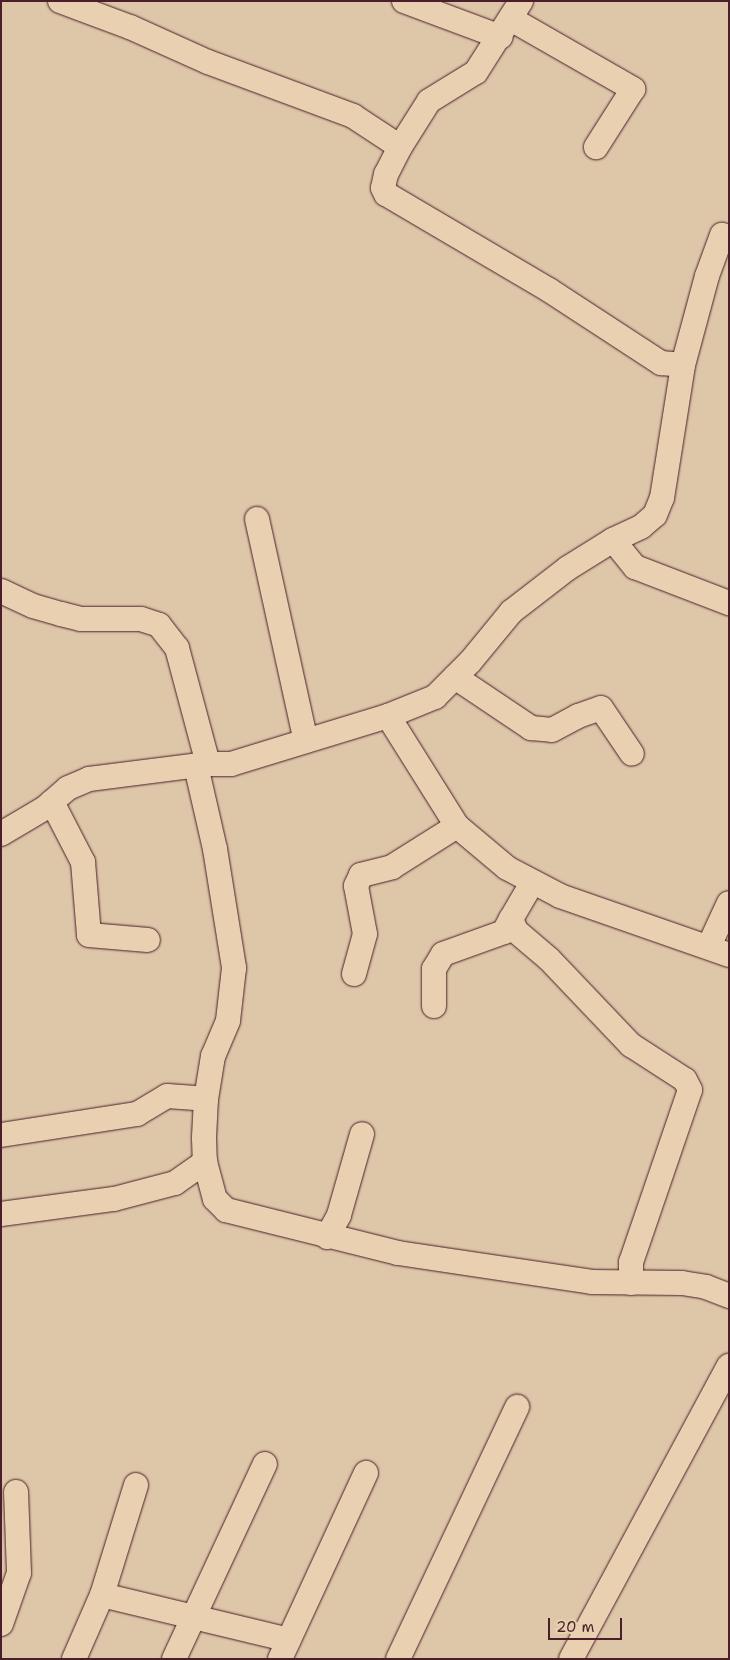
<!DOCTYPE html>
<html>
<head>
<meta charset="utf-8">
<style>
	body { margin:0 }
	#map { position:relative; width:730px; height:1660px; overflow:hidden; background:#dec6a8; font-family:"Shantell Sans",sans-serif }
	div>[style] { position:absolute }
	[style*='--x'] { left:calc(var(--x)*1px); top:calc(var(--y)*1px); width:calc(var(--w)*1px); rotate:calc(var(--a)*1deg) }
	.roads { filter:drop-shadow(0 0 1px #4a1f2b) drop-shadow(0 0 1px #4a1f2b) }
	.minor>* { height:24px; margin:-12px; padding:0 12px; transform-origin:12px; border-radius:12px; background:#e8d0b0 }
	span { translate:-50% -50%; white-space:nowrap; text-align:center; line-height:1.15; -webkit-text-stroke:4px #e8d0b0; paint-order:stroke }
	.frame { position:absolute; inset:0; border:2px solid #4a1f2b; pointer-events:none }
	.scale { position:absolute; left:548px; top:1618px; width:74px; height:22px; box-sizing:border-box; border:2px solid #4a1f2b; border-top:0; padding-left:6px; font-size:15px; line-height:18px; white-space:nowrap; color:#4a1f2b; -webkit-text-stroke:4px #e8d0b0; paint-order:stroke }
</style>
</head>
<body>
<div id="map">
	<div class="roads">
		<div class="minor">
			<i style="--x:60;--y:1;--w:75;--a:20.4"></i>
			<i style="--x:130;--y:27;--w:85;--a:24.2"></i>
			<i style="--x:208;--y:62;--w:155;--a:20.4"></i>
			<i style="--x:353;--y:116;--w:56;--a:33.4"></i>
			<i style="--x:400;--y:147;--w:30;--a:117"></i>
			<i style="--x:386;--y:174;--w:14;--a:102"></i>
			<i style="--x:383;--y:188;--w:7;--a:63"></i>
			<i style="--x:386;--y:194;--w:189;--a:30.5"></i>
			<i style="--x:549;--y:290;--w:134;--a:33.1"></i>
			<i style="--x:661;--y:363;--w:22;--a:5"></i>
			<i style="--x:404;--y:1;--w:103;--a:20.4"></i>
			<i style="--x:511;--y:19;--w:141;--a:29.8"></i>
			<i style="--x:633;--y:89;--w:69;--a:122.5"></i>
			<i style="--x:400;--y:147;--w:54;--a:-57.8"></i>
			<i style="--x:429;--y:101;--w:55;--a:-31.7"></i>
			<i style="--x:476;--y:72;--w:84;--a:-57.6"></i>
			<i style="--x:257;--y:519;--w:227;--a:77.6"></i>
			<i style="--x:613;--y:540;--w:35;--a:51"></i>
			<i style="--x:635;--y:567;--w:101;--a:21"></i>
			<i style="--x:1;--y:591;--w:35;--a:25"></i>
			<i style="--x:33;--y:606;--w:29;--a:16"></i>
			<i style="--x:61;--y:614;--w:21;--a:14"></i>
			<i style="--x:81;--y:619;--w:60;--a:0"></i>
			<i style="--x:141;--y:619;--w:19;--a:18"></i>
			<i style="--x:159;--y:625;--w:29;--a:52"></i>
			<i style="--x:177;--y:648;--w:120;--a:75"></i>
			<i style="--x:455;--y:677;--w:92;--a:33.9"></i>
			<i style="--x:531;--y:728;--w:21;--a:5"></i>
			<i style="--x:552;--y:730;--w:30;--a:-28"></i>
			<i style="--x:578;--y:716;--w:24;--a:-19"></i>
			<i style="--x:601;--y:708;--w:55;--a:56"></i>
			<i style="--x:388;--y:716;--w:51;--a:-22"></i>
			<i style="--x:435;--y:697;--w:49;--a:-45"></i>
			<i style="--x:470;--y:662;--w:65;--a:-50.6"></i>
			<i style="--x:511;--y:612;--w:72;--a:-37.7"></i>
			<i style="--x:568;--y:568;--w:53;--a:-31.9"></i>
			<i style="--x:613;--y:540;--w:31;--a:-25"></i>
			<i style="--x:641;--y:527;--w:18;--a:-41"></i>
			<i style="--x:655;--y:515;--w:18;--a:-68"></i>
			<i style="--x:662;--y:498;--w:135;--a:-81"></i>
			<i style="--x:683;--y:365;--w:92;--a:-74.9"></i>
			<i style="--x:707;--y:276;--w:44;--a:-69.9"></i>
			<i style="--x:196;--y:766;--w:85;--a:77.1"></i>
			<i style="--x:215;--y:849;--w:121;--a:80.9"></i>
			<i style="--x:234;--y:968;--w:53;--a:96.5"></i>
			<i style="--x:228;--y:1021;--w:38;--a:113"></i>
			<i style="--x:213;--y:1056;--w:44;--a:99.2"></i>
			<i style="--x:206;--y:1099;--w:39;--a:93"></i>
			<i style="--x:204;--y:1138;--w:24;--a:88"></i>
			<i style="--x:205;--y:1162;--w:38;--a:75"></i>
			<i style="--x:215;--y:1199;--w:16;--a:45"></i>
			<i style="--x:226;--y:1210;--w:177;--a:14"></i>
			<i style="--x:398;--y:1253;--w:196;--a:8.5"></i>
			<i style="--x:592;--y:1282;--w:90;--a:0.6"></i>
			<i style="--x:682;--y:1283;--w:24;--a:9"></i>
			<i style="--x:706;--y:1287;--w:25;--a:21"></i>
			<i style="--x:52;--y:802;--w:68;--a:62.7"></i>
			<i style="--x:83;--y:862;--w:73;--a:85.3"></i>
			<i style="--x:89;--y:935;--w:59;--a:4.8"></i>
			<i style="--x:1;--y:834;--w:51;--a:-30.6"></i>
			<i style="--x:45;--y:808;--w:30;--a:-41"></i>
			<i style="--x:68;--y:788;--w:23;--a:-23"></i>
			<i style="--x:89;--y:779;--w:120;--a:-7.2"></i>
			<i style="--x:208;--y:764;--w:23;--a:0"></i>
			<i style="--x:231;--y:764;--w:164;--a:-17"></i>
			<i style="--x:388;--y:716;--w:130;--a:57.9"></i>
			<i style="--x:457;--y:826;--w:65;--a:40"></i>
			<i style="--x:507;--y:868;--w:60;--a:27.8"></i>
			<i style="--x:560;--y:896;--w:179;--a:19.2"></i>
			<i style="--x:532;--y:883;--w:42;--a:120.3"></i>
			<i style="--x:511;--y:919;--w:13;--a:67"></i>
			<i style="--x:516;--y:931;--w:43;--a:40.3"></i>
			<i style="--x:549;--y:959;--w:119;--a:46.4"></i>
			<i style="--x:631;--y:1045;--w:64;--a:32.9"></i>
			<i style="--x:685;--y:1080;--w:11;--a:63"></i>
			<i style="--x:690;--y:1090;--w:182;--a:108.9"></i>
			<i style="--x:631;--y:1262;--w:21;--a:90"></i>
			<i style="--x:709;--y:946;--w:47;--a:-65.1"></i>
			<i style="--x:354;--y:974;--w:41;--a:-74.6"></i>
			<i style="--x:365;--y:934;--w:49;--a:-100.6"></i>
			<i style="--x:356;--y:886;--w:12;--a:-66"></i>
			<i style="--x:361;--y:875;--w:32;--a:-14"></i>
			<i style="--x:392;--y:867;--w:77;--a:-32.2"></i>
			<i style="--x:434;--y:1006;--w:37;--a:-90"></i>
			<i style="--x:434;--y:969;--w:17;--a:-59"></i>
			<i style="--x:443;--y:954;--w:65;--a:-19.8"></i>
			<i style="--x:504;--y:932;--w:15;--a:-62"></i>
			<i style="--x:1;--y:1135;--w:138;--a:-8.8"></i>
			<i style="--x:137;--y:1114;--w:35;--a:-31"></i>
			<i style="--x:167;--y:1096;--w:39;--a:4"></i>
			<i style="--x:1;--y:1214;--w:114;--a:-7.6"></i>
			<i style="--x:114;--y:1199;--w:63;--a:-14.7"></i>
			<i style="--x:175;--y:1183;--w:37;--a:-35"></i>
			<i style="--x:327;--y:1237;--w:25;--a:-61"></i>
			<i style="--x:339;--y:1215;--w:84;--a:-74.1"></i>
			<i style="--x:102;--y:1595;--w:115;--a:-72.8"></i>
			<i style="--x:1;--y:1624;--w:54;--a:-70.6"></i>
			<i style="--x:19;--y:1573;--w:81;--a:-92.1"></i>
			<i style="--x:74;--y:1659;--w:70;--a:-66.4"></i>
			<i style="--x:102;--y:1595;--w:192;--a:13.5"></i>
			<i style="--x:174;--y:1659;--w:215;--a:-65"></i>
			<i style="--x:280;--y:1659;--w:205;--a:-65.2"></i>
			<i style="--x:398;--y:1659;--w:279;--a:-64.7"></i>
			<i style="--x:571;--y:1659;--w:333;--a:-61.7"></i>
		</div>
	</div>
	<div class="frame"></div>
	<div class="scale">20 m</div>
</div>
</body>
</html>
